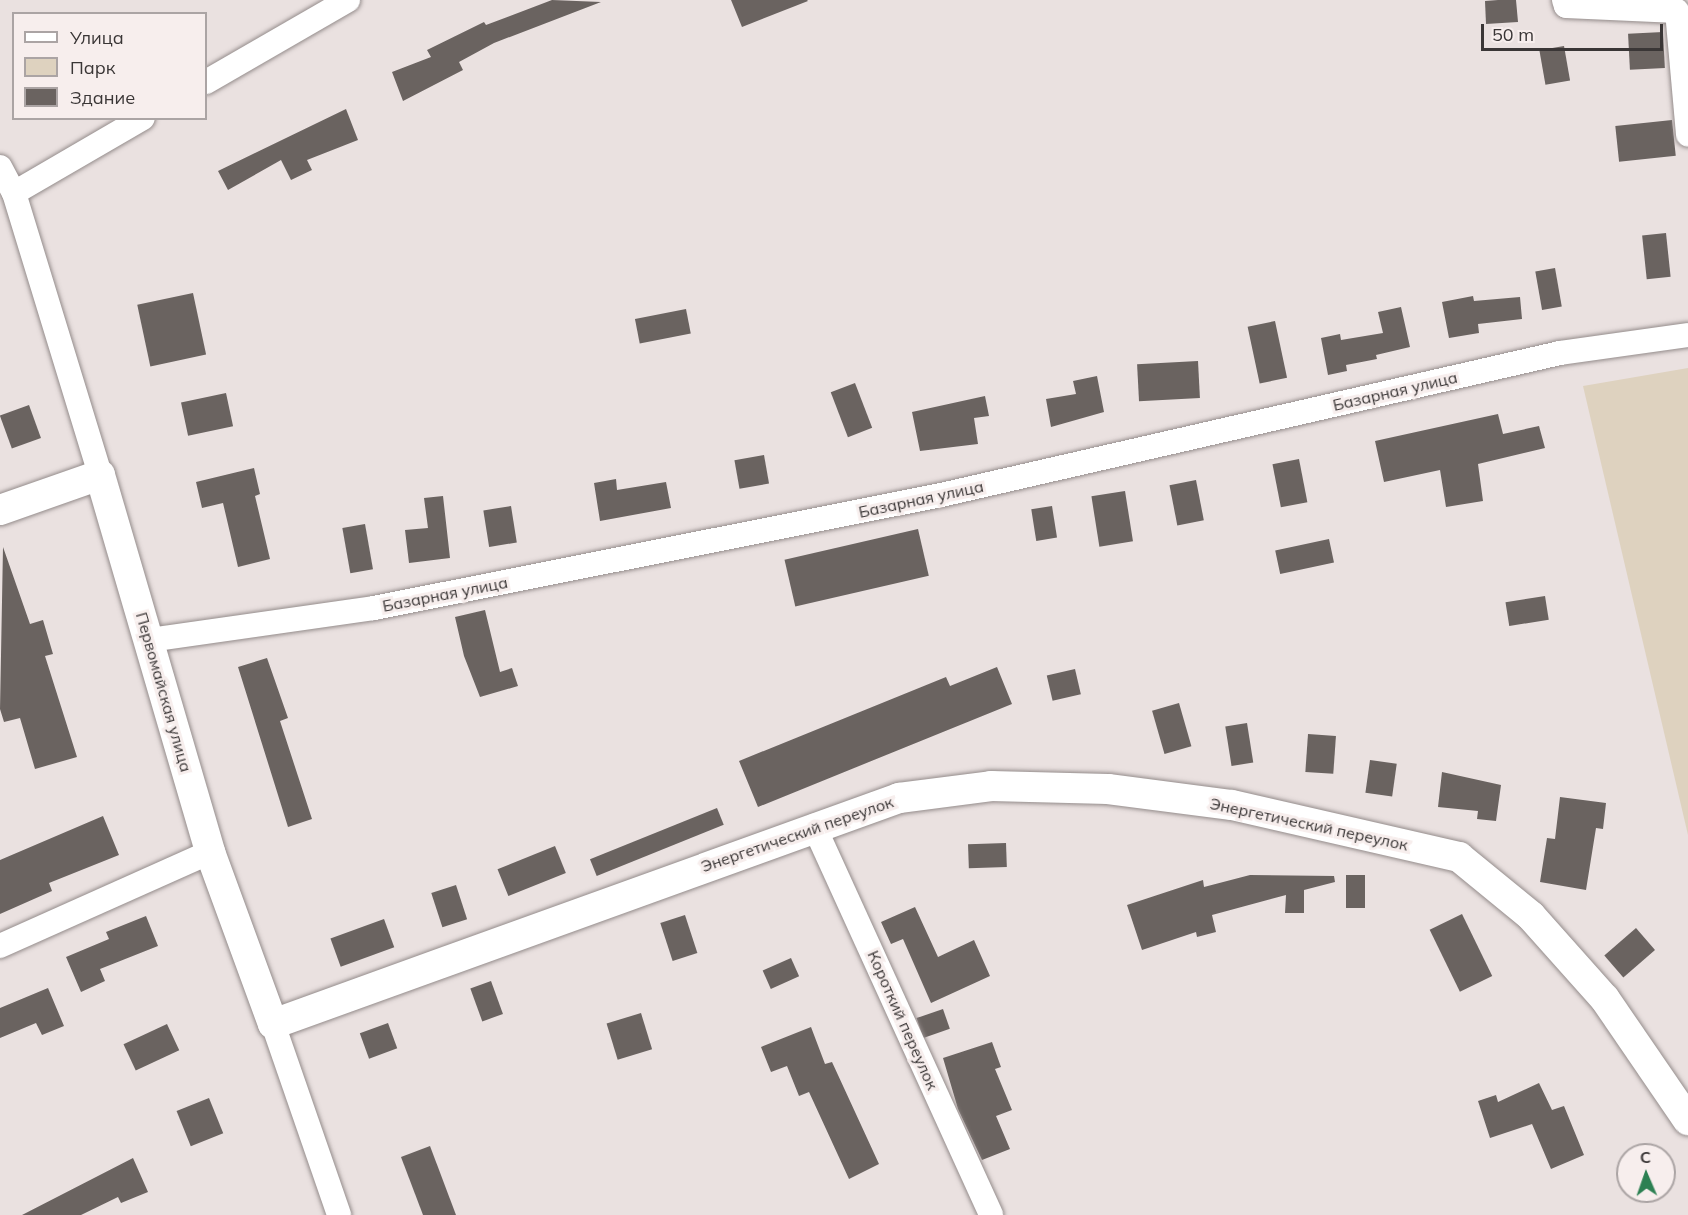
<!DOCTYPE html>
<html>
<head>
<meta charset="utf-8">
<style>
	body { margin:0 }
	#map { position:relative; width:1688px; height:1215px; overflow:hidden; background:#eae1e0; font-family:Mulish,sans-serif }
	div>[style] { position:absolute }
	[style*='--x'] { left:calc(var(--x)*1px); top:calc(var(--y)*1px); width:calc(var(--w)*1px); rotate:calc(var(--a)*1deg) }
	.green>* { inset:0; background:#ded2bf }
	.building>* { inset:0; background:#6a6360; transform-origin:0 0 }
	.roads { filter:drop-shadow(0 0 2px #948c8b) drop-shadow(0 0 2px #948c8b) }
	.minor>* { height:24px; margin:-12px; padding:0 12px; transform-origin:12px; border-radius:12px; background:#fff }
	.tertiary>* { height:30px; margin:-15px; padding:0 15px; transform-origin:15px; border-radius:15px; background:#fff }
	span { translate:-50% -50%; white-space:nowrap; text-align:center; line-height:1.15; -webkit-text-stroke:6px #f7eeed; paint-order:stroke }
	.street-label { font-size:16px; color:#3a3636 }
	.legend { position:absolute; left:12px; top:12px; width:195px; height:108px; box-sizing:border-box; background:#f7eeed; border:2px solid #aba4a4; margin:0; padding:8px 10px; list-style:none; font-size:18px; color:#3a3636 }
	.legend li { display:flex; align-items:center; gap:12px; height:30px }
	.legend b { width:30px; border:2px solid #aba4a4 }
	.north { position:absolute; left:1616px; top:1143px; width:60px; height:60px; box-sizing:border-box; background:#f7eeed; border:2px solid #aba4a4; border-radius:50%; rotate:358deg; font-size:16px; font-weight:700; line-height:24px; text-align:center; color:#3a3636 }
	.north::after { content:''; display:block; margin:auto; width:21px; height:27px; background:#2c8052; clip-path:polygon(50% 0,100% 100%,50% 72%,0 100%) }
	.scale { position:absolute; left:1481px; top:24px; width:182px; height:27px; box-sizing:border-box; border:3px solid #3a3636; border-top:0; padding-left:8px; font-size:18px; line-height:21px; white-space:nowrap; color:#3a3636; -webkit-text-stroke:4px #f7eeed; paint-order:stroke }
</style>
</head>
<body>
<div id="map">
	<div class="green">
		<i style="clip-path:polygon(1688px 368px,1688px 835px,1583px 386px)"></i>
	</div>
	<div class="building">
		<i style="clip-path:polygon(552px 0,601px 2px,494px 43px,459px 62px,463px 70px,403px 101px,392px 72px,431px 57px,427px 50px,484px 22px,486px 25px)"></i>
		<i style="clip-path:polygon(731px 0,807px 0,808px 1px,742px 27px)"></i>
		<i style="clip-path:polygon(1498px 0,1516px 0,1518px 22px,1486px 24px,1485px 1px)"></i>
		<i style="left:1663px;top:32px;width:36px;height:35px;rotate:87deg"></i>
		<i style="left:1564px;top:46px;width:35px;height:25px;rotate:80deg"></i>
		<i style="clip-path:polygon(346px 109px,358px 140px,307px 160px,312px 170px,291px 180px,281px 160px,228px 190px,218px 171px)"></i>
		<i style="left:1672px;top:120px;width:36px;height:57px;rotate:84deg"></i>
		<i style="left:1666px;top:233px;width:44px;height:24px;rotate:84deg"></i>
		<i style="left:1555px;top:268px;width:39px;height:20px;rotate:80deg"></i>
		<i style="left:193px;top:293px;width:63px;height:57px;rotate:78deg"></i>
		<i style="clip-path:polygon(1473px 296px,1474px 301px,1520px 297px,1522px 319px,1478px 324px,1479px 333px,1449px 338px,1442px 302px)"></i>
		<i style="clip-path:polygon(1401px 307px,1410px 347px,1376px 355px,1377px 359px,1346px 365px,1347px 371px,1328px 375px,1321px 338px,1340px 334px,1341px 340px,1383px 333px,1378px 312px)"></i>
		<i style="left:686px;top:309px;width:25px;height:52px;rotate:79deg"></i>
		<i style="left:1275px;top:321px;width:58px;height:28px;rotate:78deg"></i>
		<i style="left:1198px;top:361px;width:37px;height:61px;rotate:87deg"></i>
		<i style="clip-path:polygon(1097px 376px,1104px 412px,1051px 427px,1046px 399px,1076px 394px,1073px 381px)"></i>
		<i style="left:855px;top:383px;width:48px;height:26px;rotate:69deg"></i>
		<i style="left:226px;top:393px;width:34px;height:46px;rotate:78deg"></i>
		<i style="clip-path:polygon(985px 396px,989px 416px,974px 418px,978px 444px,920px 451px,912px 412px)"></i>
		<i style="left:29px;top:405px;width:35px;height:31px;rotate:70deg"></i>
		<i style="clip-path:polygon(1498px 414px,1503px 434px,1539px 426px,1545px 448px,1478px 464px,1483px 501px,1446px 507px,1440px 470px,1384px 482px,1375px 441px)"></i>
		<i style="left:764px;top:455px;width:29px;height:30px;rotate:80deg"></i>
		<i style="left:1299px;top:459px;width:44px;height:27px;rotate:79deg"></i>
		<i style="clip-path:polygon(254px 468px,260px 494px,255px 496px,270px 559px,238px 567px,223px 503px,202px 508px,196px 482px)"></i>
		<i style="clip-path:polygon(616px 479px,617px 490px,666px 482px,671px 508px,600px 521px,594px 483px)"></i>
		<i style="left:1196px;top:480px;width:41px;height:27px;rotate:79deg"></i>
		<i style="left:1125px;top:491px;width:51px;height:34px;rotate:81deg"></i>
		<i style="clip-path:polygon(443px 496px,450px 558px,409px 563px,405px 530px,428px 528px,424px 498px)"></i>
		<i style="left:511px;top:506px;width:37px;height:28px;rotate:81deg"></i>
		<i style="left:1052px;top:506px;width:32px;height:21px;rotate:81deg"></i>
		<i style="left:365px;top:524px;width:46px;height:23px;rotate:80deg"></i>
		<i style="left:918px;top:529px;width:48px;height:137px;rotate:77deg"></i>
		<i style="left:1329px;top:539px;width:24px;height:55px;rotate:78deg"></i>
		<i style="clip-path:polygon(3px 547px,30px 624px,43px 620px,53px 654px,45px 656px,77px 757px,35px 769px,20px 718px,4px 722px,0 709px)"></i>
		<i style="left:1545px;top:596px;width:24px;height:40px;rotate:81deg"></i>
		<i style="clip-path:polygon(485px 610px,500px 672px,512px 668px,518px 686px,480px 697px,464px 656px,455px 617px)"></i>
		<i style="clip-path:polygon(267px 658px,288px 718px,280px 721px,312px 819px,288px 827px,238px 667px)"></i>
		<i style="clip-path:polygon(997px 667px,1012px 704px,758px 807px,739px 761px,946px 677px,950px 686px)"></i>
		<i style="left:1075px;top:669px;width:26px;height:29px;rotate:77deg"></i>
		<i style="left:1179px;top:703px;width:45px;height:28px;rotate:74deg"></i>
		<i style="left:1247px;top:723px;width:40px;height:22px;rotate:81deg"></i>
		<i style="left:1308px;top:734px;width:28px;height:38px;rotate:4deg"></i>
		<i style="left:1370px;top:760px;width:27px;height:33px;rotate:8deg"></i>
		<i style="clip-path:polygon(1442px 772px,1501px 785px,1496px 821px,1477px 819px,1478px 811px,1438px 807px)"></i>
		<i style="clip-path:polygon(1560px 797px,1606px 803px,1603px 829px,1596px 828px,1586px 890px,1540px 882px,1547px 838px,1555px 839px)"></i>
		<i style="left:717px;top:808px;width:18px;height:137px;rotate:68deg"></i>
		<i style="clip-path:polygon(103px 816px,119px 855px,49px 883px,52px 891px,0 914px,0 860px)"></i>
		<i style="left:1006px;top:843px;width:24px;height:38px;rotate:88deg"></i>
		<i style="left:555px;top:846px;width:29px;height:62px;rotate:68deg"></i>
		<i style="clip-path:polygon(1250px 875px,1334px 876px,1335px 882px,1304px 890px,1304px 913px,1285px 913px,1286px 895px,1212px 915px,1216px 932px,1197px 937px,1196px 932px,1142px 950px,1127px 905px,1203px 880px,1204px 887px)"></i>
		<i style="left:1346px;top:875px;width:19px;height:33px"></i>
		<i style="left:456px;top:885px;width:36px;height:26px;rotate:72deg"></i>
		<i style="clip-path:polygon(915px 907px,938px 957px,974px 940px,990px 976px,931px 1003px,903px 939px,891px 944px,881px 922px)"></i>
		<i style="left:1462px;top:914px;width:69px;height:36px;rotate:64deg"></i>
		<i style="left:685px;top:915px;width:40px;height:26px;rotate:72deg"></i>
		<i style="clip-path:polygon(146px 916px,158px 946px,100px 969px,105px 981px,81px 992px,66px 957px,109px 939px,106px 932px)"></i>
		<i style="left:384px;top:919px;width:30px;height:57px;rotate:70deg"></i>
		<i style="left:1636px;top:928px;width:29px;height:42px;rotate:49deg"></i>
		<i style="left:791px;top:958px;width:20px;height:31px;rotate:66deg"></i>
		<i style="left:491px;top:981px;width:35px;height:22px;rotate:70deg"></i>
		<i style="clip-path:polygon(48px 988px,64px 1026px,42px 1035px,36px 1023px,0 1038px,0 1008px)"></i>
		<i style="left:943px;top:1009px;width:21px;height:28px;rotate:71deg"></i>
		<i style="left:641px;top:1013px;width:38px;height:36px;rotate:73deg"></i>
		<i style="left:388px;top:1023px;width:27px;height:30px;rotate:70deg"></i>
		<i style="left:167px;top:1024px;width:29px;height:48px;rotate:65deg"></i>
		<i style="clip-path:polygon(811px 1027px,825px 1064px,832px 1062px,879px 1164px,849px 1179px,809px 1092px,799px 1096px,787px 1066px,771px 1072px,761px 1047px)"></i>
		<i style="clip-path:polygon(992px 1042px,1001px 1067px,995px 1069px,1012px 1110px,996px 1116px,1010px 1149px,982px 1160px,958px 1109px,943px 1058px)"></i>
		<i style="clip-path:polygon(1539px 1083px,1552px 1110px,1564px 1106px,1584px 1155px,1551px 1169px,1532px 1124px,1490px 1138px,1478px 1101px,1496px 1095px,1498px 1102px)"></i>
		<i style="left:209px;top:1098px;width:38px;height:35px;rotate:68deg"></i>
		<i style="clip-path:polygon(430px 1146px,456px 1215px,423px 1215px,401px 1157px)"></i>
		<i style="clip-path:polygon(133px 1158px,148px 1192px,121px 1203px,118px 1197px,81px 1215px,22px 1215px)"></i>
	</div>
	<div class="roads">
		<div class="minor">
			<i style="--x:1564;--y:0;--w:6;--a:72"></i>
			<i style="--x:1566;--y:6;--w:111;--a:2.6"></i>
			<i style="--x:1677;--y:11;--w:124;--a:84.9"></i>
			<i style="--x:206;--y:82;--w:164;--a:-30"></i>
			<i style="--x:0;--y:167;--w:30;--a:62"></i>
			<i style="--x:14;--y:193;--w:295;--a:73"></i>
			<i style="--x:14;--y:193;--w:149;--a:-30.2"></i>
			<i style="--x:150;--y:640;--w:226;--a:-8.1"></i>
			<i style="--x:374;--y:608;--w:578;--a:-11.27"></i>
			<i style="--x:941;--y:495;--w:635;--a:-12.92"></i>
			<i style="--x:1560;--y:353;--w:129;--a:-8"></i>
			<i style="--x:814;--y:826;--w:427;--a:65.5"></i>
			<i style="--x:0;--y:946;--w:230;--a:-24.1"></i>
			<i style="--x:273;--y:1024;--w:202;--a:70.9"></i>
		</div>
		<div class="tertiary">
			<i style="--x:0;--y:510;--w:106;--a:-19.3"></i>
			<i style="--x:100;--y:475;--w:393;--a:73.7"></i>
			<i style="--x:210;--y:852;--w:183;--a:69.9"></i>
			<i style="--x:273;--y:1024;--w:666;--a:-19.85"></i>
			<i style="--x:899;--y:798;--w:93;--a:-7.4"></i>
			<i style="--x:991;--y:786;--w:117;--a:1.5"></i>
			<i style="--x:1108;--y:789;--w:125;--a:7.4"></i>
			<i style="--x:1232;--y:805;--w:233;--a:12.9"></i>
			<i style="--x:1459;--y:857;--w:93;--a:39.3"></i>
			<i style="--x:1531;--y:916;--w:111;--a:48.3"></i>
			<i style="--x:1605;--y:999;--w:147;--a:55.6"></i>
		</div>
	</div>
	<div class="street-label">
		<span style="left:1395px;top:391px;rotate:-13deg">Базарная улица</span>
		<span style="left:921px;top:499px;rotate:-12deg">Базарная улица</span>
		<span style="left:445px;top:594px;rotate:-11deg">Базарная улица</span>
		<span style="left:164px;top:692px;rotate:74deg">Первомайская улица</span>
		<span style="left:1309px;top:824px;rotate:12deg">Энергетический переулок</span>
		<span style="left:797px;top:834px;rotate:-19deg">Энергетический переулок</span>
		<span style="left:903px;top:1020px;rotate:66deg">Короткий переулок</span>
	</div>
	<ul class="legend">
	<li><b style="height:8px;background:#fff"></b>Улица</li>
	<li><b style="height:16px;background:#ded2bf"></b>Парк</li>
	<li><b style="height:16px;background:#6a6360"></b>Здание</li>
	</ul>
	<div class="north">С</div>
	<div class="scale">50 m</div>
</div>
</body>
</html>
